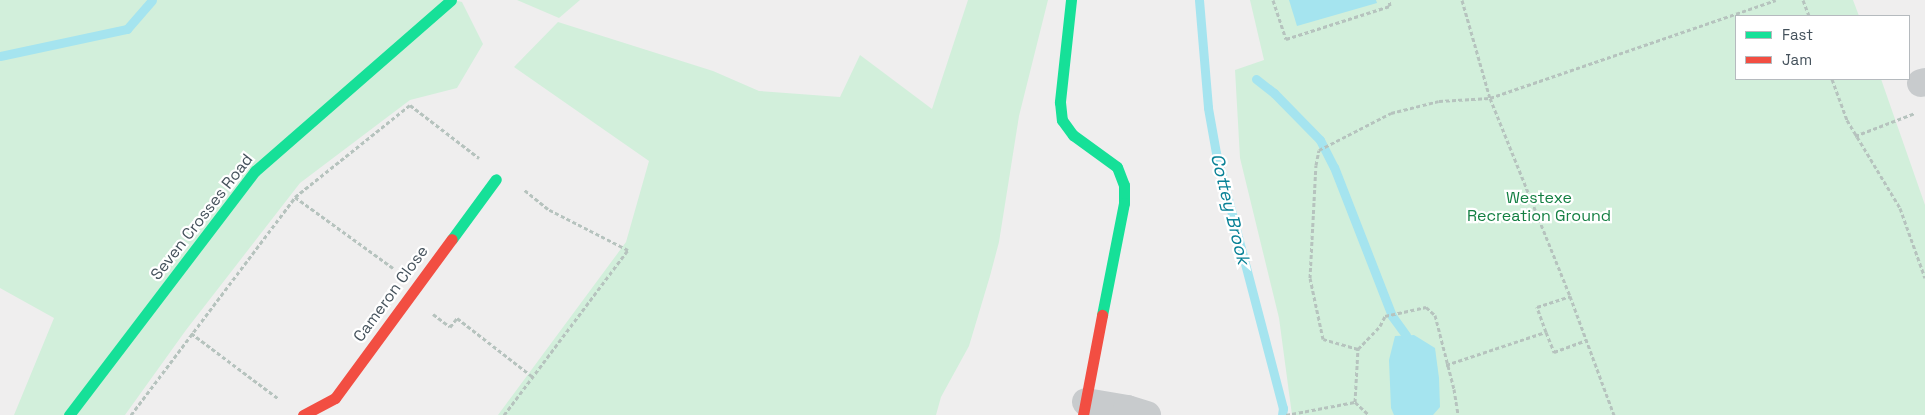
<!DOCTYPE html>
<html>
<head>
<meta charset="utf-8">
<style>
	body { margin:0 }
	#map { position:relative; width:1925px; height:415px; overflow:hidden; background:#efeeee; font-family:"Space Grotesk",sans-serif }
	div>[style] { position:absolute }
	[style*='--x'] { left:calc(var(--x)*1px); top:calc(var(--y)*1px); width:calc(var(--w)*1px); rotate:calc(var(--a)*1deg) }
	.green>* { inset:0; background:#d2efdb }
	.water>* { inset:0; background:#a5e4ef }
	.stream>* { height:9px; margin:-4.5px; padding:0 4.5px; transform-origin:4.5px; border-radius:4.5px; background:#a5e4ef }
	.path>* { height:3px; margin-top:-1.5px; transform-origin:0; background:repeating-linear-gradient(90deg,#b6c3be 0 4px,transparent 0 6.5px) }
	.street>* { height:28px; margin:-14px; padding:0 14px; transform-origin:14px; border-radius:14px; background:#c8cbcd }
	.fast>* { height:11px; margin:-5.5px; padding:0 5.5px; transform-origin:5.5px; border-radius:5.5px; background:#16e098 }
	.jam>* { height:11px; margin:-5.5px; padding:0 5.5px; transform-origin:5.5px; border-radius:5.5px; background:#f24e42 }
	span { translate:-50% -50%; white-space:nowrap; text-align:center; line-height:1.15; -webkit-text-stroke:4.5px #fff; paint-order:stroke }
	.park-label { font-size:16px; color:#137f42 }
	.street-label { font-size:16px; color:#45525c }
	.water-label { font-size:18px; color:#088196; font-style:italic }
	.legend { position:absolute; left:1735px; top:15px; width:175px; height:65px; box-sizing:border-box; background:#fff; border:1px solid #b5babe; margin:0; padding:6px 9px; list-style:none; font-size:15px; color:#45525c }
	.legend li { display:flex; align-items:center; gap:10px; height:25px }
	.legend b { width:25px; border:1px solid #b5babe }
</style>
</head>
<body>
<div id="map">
	<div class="green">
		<i style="clip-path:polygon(0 0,453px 0,462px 2px,483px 44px,457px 88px,410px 100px,300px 183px,186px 330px,125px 415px,14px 415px,54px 318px,0 288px)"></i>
		<i style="clip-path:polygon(517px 0,580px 0,559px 18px)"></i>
		<i style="clip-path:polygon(968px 0,1048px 0,1019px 116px,999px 242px,990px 276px,969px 346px,941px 397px,936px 415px,498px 415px,626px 242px,649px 161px,514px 67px,558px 22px,713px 71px,759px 91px,840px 97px,860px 55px,932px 109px)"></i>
		<i style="clip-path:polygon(1250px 0,1853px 0,1859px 16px,1736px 16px,1736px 79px,1881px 79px,1925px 205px,1925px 415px,1292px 415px,1279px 318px,1240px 158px,1235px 70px,1264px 60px)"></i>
	</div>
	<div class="water">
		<i style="clip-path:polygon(1289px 0,1376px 0,1377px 3px,1297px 26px)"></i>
		<i style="clip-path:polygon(1414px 335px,1435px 348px,1439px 378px,1440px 407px,1433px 415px,1394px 415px,1391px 408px,1389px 360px,1395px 336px)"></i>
	</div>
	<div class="stream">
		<i style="--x:1199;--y:0;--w:108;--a:85.2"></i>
		<i style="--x:1208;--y:108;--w:46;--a:79.9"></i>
		<i style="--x:1216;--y:153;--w:264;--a:75.3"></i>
		<i style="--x:1283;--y:408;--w:7;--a:98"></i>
		<i style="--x:0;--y:56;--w:130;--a:-12"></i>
		<i style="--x:127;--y:29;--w:38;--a:-49"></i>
		<i style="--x:1256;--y:79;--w:23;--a:38"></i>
		<i style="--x:1274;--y:93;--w:66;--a:45.6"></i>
		<i style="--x:1320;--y:140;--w:30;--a:63"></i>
		<i style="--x:1334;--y:167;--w:160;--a:68.7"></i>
		<i style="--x:1392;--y:316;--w:24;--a:54"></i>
	</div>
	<div class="path">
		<i style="--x:1273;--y:0;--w:41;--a:71.6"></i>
		<i style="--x:1286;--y:39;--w:109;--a:-17.6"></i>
		<i style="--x:1390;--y:6;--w:6;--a:-99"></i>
		<i style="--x:1462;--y:0;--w:102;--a:74.1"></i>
		<i style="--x:1490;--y:98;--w:214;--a:68"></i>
		<i style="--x:1570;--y:296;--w:127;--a:69.7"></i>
		<i style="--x:1803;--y:0;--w:17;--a:69"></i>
		<i style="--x:1832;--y:79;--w:44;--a:69.9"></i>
		<i style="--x:1847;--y:120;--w:103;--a:58.9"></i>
		<i style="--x:1900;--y:208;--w:74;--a:70.3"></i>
		<i style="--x:1855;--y:136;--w:64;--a:-21"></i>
		<i style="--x:295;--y:197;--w:121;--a:35.9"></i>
		<i style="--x:433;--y:314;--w:21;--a:37"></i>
		<i style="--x:450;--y:327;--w:11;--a:-52"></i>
		<i style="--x:457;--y:318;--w:96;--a:37.8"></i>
		<i style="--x:1546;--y:332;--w:22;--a:68"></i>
		<i style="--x:1554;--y:352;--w:35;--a:-20"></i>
		<i style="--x:191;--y:333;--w:110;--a:36.9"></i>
		<i style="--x:1358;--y:349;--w:32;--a:-46"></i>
		<i style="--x:1380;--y:326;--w:11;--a:-63"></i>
		<i style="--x:1385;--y:316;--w:42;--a:-12.4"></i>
		<i style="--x:1426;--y:307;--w:12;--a:42"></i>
		<i style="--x:1435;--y:315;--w:76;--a:75.6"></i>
		<i style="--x:1454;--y:389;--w:26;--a:81"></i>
		<i style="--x:1446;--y:365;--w:105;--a:-18.3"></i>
		<i style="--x:1546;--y:332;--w:27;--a:-110"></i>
		<i style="--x:1537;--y:307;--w:35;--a:-18"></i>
		<i style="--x:1355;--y:402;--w:53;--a:-86.8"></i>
		<i style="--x:1358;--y:349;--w:36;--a:-164"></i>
		<i style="--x:1323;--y:339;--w:62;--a:-102"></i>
		<i style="--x:1310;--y:278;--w:113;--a:-87"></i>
		<i style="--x:1316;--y:165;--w:15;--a:-79"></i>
		<i style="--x:1319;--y:150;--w:81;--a:-27.2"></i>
		<i style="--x:1391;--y:113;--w:49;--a:-14"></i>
		<i style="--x:1439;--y:101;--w:51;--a:-3.4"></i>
		<i style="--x:1490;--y:98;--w:302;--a:-18.9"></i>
		<i style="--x:1355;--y:402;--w:19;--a:43"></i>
		<i style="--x:131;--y:415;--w:273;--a:-53"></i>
		<i style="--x:295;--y:197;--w:147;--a:-38.7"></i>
		<i style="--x:410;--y:105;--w:87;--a:37.5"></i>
		<i style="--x:504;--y:415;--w:206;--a:-53.1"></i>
		<i style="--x:628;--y:250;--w:90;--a:-152.9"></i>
		<i style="--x:548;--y:209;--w:32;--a:-141"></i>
		<i style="--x:1286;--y:415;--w:70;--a:-10.7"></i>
	</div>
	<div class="street">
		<i style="--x:1921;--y:83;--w:4;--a:-14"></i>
		<i style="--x:1086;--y:402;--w:42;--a:9.7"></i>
		<i style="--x:1127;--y:409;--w:21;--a:17"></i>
	</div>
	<div class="fast">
		<i style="--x:1071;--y:0;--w:103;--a:96.2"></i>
		<i style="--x:1060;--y:102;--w:18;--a:84"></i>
		<i style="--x:1062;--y:120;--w:19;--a:54"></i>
		<i style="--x:1073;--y:135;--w:54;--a:36"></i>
		<i style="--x:1117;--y:167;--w:19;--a:69"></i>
		<i style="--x:1124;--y:185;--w:18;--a:90"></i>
		<i style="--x:1124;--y:203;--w:114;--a:101.1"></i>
		<i style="--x:452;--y:239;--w:74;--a:-53.7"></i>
		<i style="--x:69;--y:415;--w:307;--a:-52.7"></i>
		<i style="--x:255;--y:171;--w:260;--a:-41.1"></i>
	</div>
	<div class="jam">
		<i style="--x:303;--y:415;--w:36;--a:-28"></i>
		<i style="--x:335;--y:398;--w:197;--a:-53.7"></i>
		<i style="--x:1083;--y:415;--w:102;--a:-79.2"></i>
	</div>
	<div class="park-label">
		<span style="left:1539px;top:207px">Westexe<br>Recreation Ground</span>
	</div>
	<div class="street-label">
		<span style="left:202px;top:217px;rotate:-52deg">Seven Crosses Road</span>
		<span style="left:391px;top:294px;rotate:-54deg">Cameron Close</span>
	</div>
	<div class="water-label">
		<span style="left:1230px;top:209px;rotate:76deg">Cottey Brook</span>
	</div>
	<ul class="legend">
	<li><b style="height:6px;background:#16e098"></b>Fast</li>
	<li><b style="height:6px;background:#f24e42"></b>Jam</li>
	</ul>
</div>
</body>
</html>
